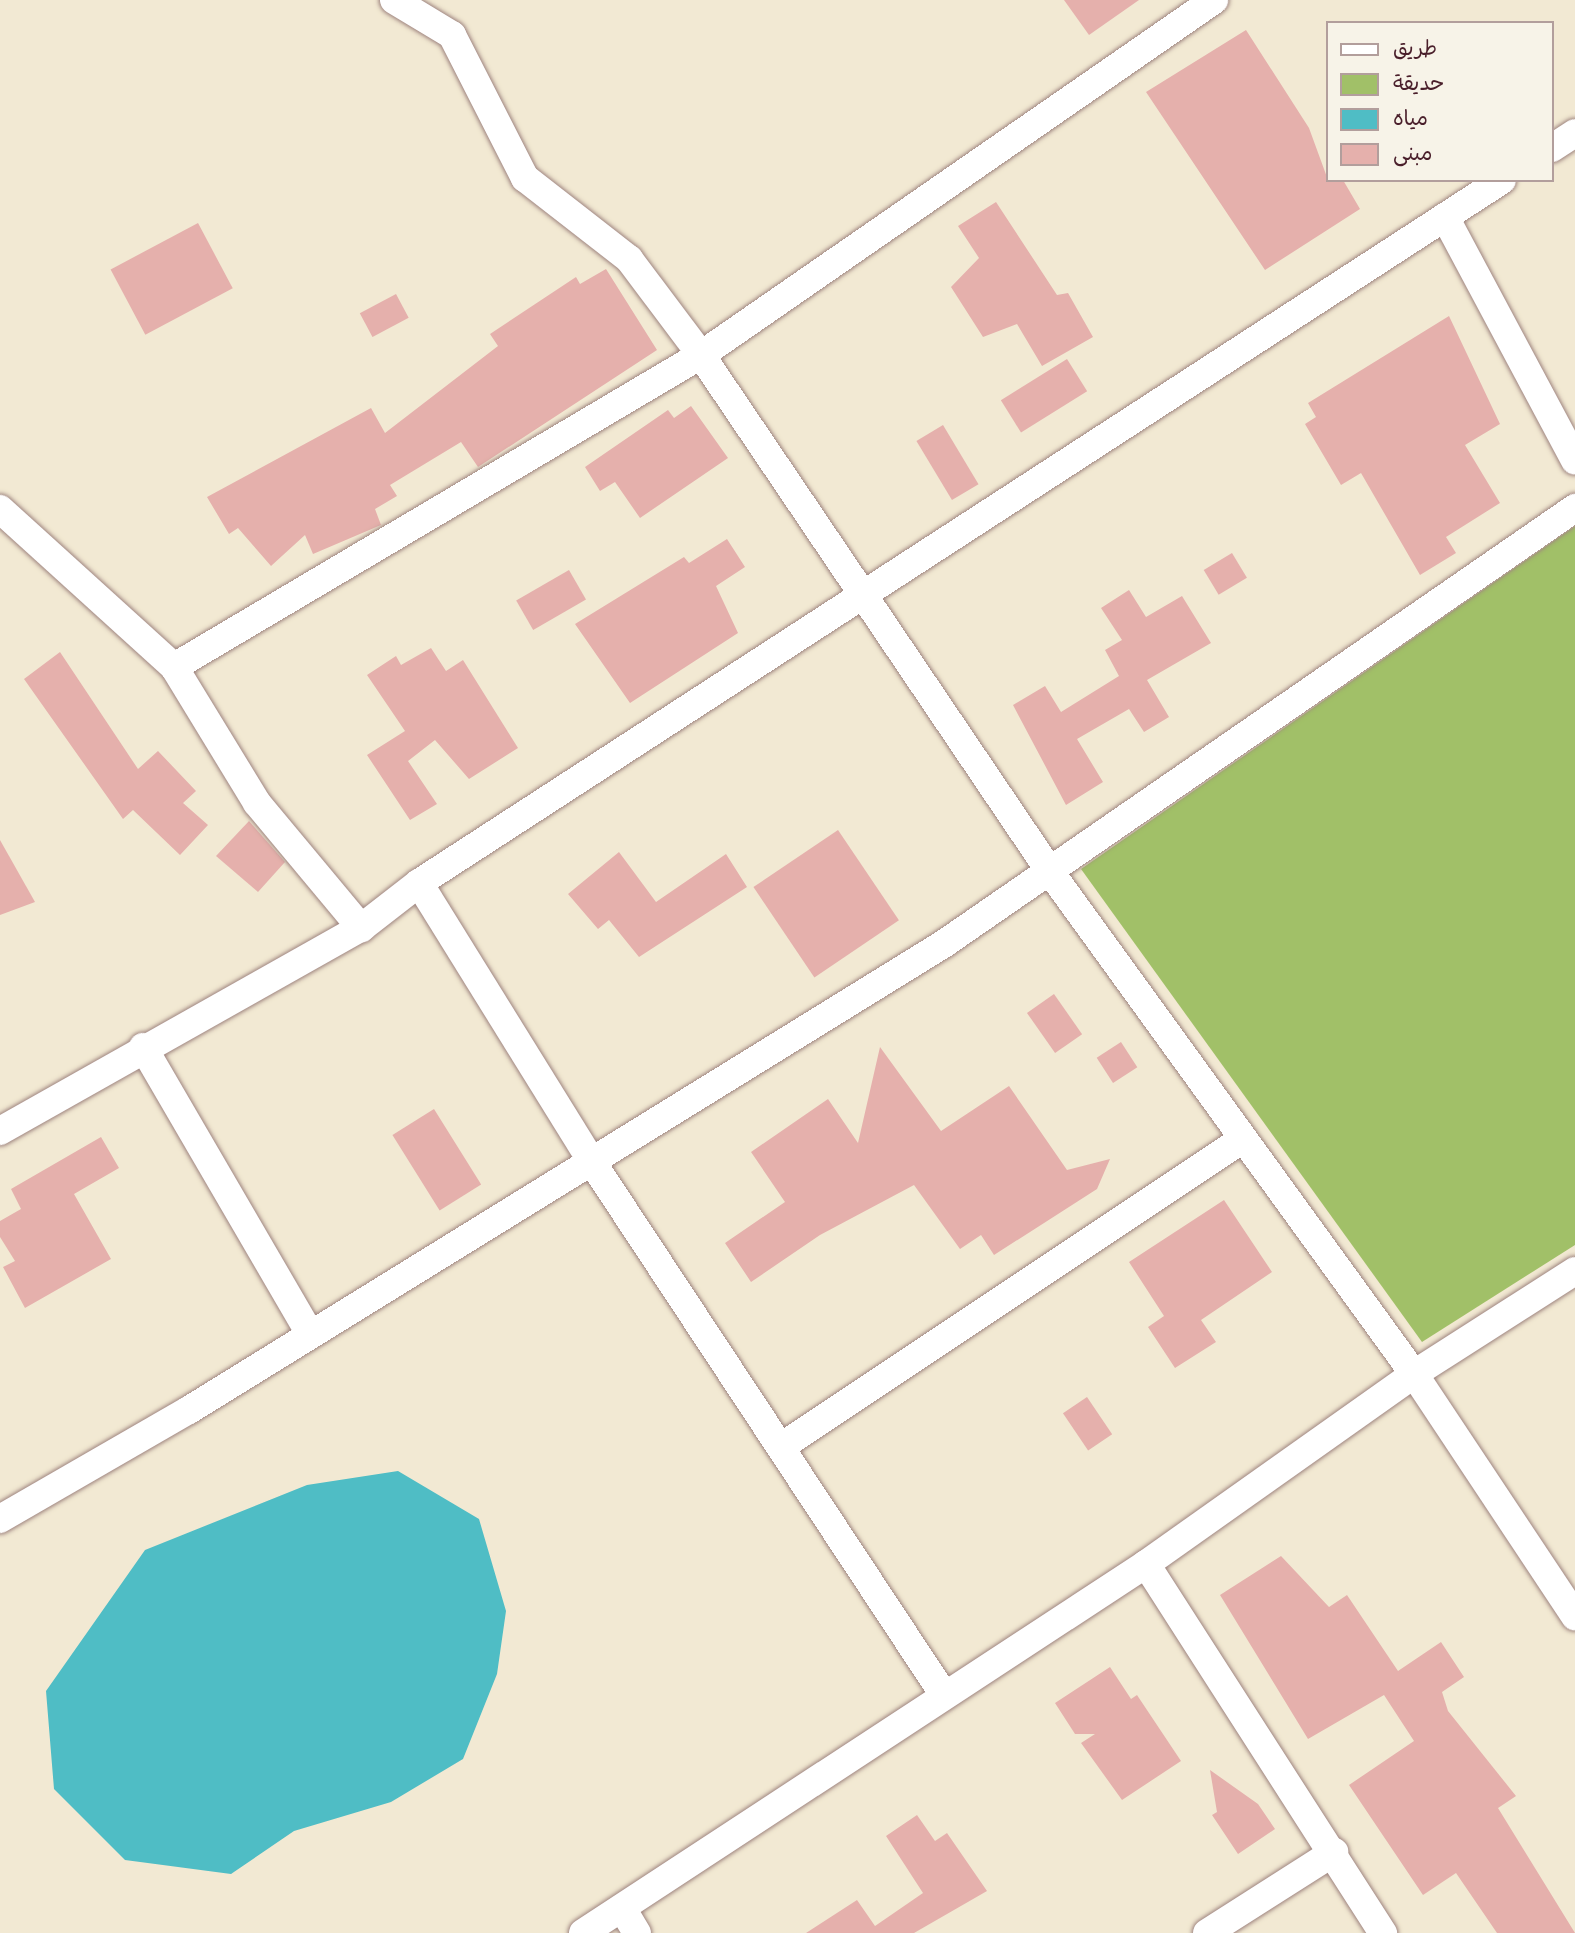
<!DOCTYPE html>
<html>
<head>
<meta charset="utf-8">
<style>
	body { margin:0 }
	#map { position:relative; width:1575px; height:1933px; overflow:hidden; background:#f2e9d3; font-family:"Balsamiq Sans","Playpen Sans Arabic",sans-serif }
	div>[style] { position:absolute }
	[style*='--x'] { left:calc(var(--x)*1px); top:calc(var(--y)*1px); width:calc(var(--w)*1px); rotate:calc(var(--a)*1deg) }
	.green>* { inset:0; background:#a1c068 }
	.water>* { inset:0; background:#4fbdc5 }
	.building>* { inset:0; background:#e5b0ac; transform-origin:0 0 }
	.roads { filter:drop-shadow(0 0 2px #9e847f) drop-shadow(0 0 2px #9e847f) }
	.minor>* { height:28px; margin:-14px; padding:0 14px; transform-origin:14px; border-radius:14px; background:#fff }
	span { translate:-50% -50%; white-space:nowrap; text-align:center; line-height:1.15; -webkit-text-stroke:6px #f7f3e8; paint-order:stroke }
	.legend { position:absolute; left:1326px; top:21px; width:228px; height:161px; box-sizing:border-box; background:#f7f3e8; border:2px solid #b29e9c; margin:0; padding:9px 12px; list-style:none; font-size:21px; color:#4a1f2b }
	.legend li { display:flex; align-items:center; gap:14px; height:35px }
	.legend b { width:35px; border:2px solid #b29e9c }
</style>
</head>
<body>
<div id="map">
	<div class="green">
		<i style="clip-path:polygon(1575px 526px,1575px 1245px,1422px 1342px,1081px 869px)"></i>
	</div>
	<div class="water">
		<i style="clip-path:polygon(398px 1471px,479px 1519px,506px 1611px,497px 1674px,463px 1759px,391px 1802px,294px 1831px,231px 1874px,125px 1860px,54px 1789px,46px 1691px,145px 1550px,307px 1485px)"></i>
	</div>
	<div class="building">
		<i style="clip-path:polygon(1064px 0,1139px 0,1089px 35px)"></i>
		<i style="clip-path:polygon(1246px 30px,1309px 128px,1328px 180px,1343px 180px,1360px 209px,1265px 270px,1146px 92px)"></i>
		<i style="clip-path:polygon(996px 202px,1057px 295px,1068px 293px,1093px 337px,1042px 366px,1017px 324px,983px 337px,951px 287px,979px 258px,958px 226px)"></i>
		<i style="left:198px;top:223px;width:74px;height:99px;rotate:62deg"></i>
		<i style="clip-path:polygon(606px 269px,657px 350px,478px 467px,461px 442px,390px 485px,397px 496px,375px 509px,381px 525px,313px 554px,305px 535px,271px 566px,238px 528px,229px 534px,207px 497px,371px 408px,385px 433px,498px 346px,490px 334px,576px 277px,580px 284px)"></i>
		<i style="left:396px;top:294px;width:27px;height:41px;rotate:62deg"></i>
		<i style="clip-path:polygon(1449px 316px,1500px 424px,1465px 445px,1500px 503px,1446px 537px,1456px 553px,1420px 575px,1361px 473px,1341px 485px,1305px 424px,1316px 417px,1308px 403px)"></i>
		<i style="left:1067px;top:359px;width:38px;height:78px;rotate:58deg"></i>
		<i style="clip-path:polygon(691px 406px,728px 458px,640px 518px,615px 482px,600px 491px,585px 467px,668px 410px,674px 418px)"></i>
		<i style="left:943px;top:425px;width:69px;height:31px;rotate:59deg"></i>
		<i style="clip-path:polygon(727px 539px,745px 567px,716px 586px,738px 633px,630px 703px,575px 624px,684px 557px,689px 563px)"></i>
		<i style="left:1232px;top:553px;width:29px;height:33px;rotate:59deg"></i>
		<i style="left:569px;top:570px;width:34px;height:61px;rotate:60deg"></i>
		<i style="clip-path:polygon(1129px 590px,1146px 617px,1182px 596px,1211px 643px,1147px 680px,1169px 717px,1144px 732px,1129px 709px,1077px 739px,1103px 782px,1066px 805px,1013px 705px,1045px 686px,1061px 712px,1119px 676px,1105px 650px,1122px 640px,1101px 608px)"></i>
		<i style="clip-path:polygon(431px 648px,446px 671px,463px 660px,518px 748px,469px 779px,435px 740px,408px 761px,437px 804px,410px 820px,367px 755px,405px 731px,367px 675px,396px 656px,401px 665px)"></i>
		<i style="clip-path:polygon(60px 652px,138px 769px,158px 751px,196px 791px,183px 803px,208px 825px,180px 855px,133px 810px,123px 819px,24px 679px)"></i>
		<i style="clip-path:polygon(249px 821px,285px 862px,258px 892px,216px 856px)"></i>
		<i style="left:838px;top:830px;width:109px;height:102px;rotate:56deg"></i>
		<i style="clip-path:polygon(0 840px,35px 902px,0 915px)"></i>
		<i style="clip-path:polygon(619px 852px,656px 902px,726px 854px,747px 887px,639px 957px,609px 920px,598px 929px,568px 894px)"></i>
		<i style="left:1054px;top:994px;width:49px;height:33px;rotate:55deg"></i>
		<i style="left:1121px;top:1042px;width:30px;height:29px;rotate:57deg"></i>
		<i style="clip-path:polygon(880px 1047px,941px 1131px,1009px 1086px,1067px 1170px,1110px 1159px,1097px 1189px,994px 1255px,981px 1235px,960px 1249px,914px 1185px,820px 1235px,751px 1282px,725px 1243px,785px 1202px,751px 1152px,828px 1099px,858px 1143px)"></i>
		<i style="left:434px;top:1109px;width:89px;height:49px;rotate:58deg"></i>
		<i style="clip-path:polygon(101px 1137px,119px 1168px,74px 1194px,111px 1259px,25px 1308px,3px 1267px,15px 1261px,0 1237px,0 1221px,21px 1209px,11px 1189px)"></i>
		<i style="clip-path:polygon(1224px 1200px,1272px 1272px,1201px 1320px,1216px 1342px,1175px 1368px,1148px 1327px,1164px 1316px,1129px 1262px)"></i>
		<i style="left:1087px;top:1397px;width:45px;height:29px;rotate:56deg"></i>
		<i style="clip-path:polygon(1281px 1556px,1329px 1607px,1347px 1595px,1398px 1671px,1441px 1642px,1464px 1677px,1442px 1692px,1448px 1711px,1516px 1796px,1498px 1808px,1575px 1933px,1497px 1933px,1456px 1873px,1423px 1895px,1349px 1785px,1414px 1741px,1384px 1695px,1308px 1739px,1220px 1595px)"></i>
		<i style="clip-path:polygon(1110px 1667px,1131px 1699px,1137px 1695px,1181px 1761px,1122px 1800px,1081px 1743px,1095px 1734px,1075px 1734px,1055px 1703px)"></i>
		<i style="clip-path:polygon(1210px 1770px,1258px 1804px,1275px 1829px,1238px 1854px,1212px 1815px,1217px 1812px)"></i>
		<i style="clip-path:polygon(917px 1815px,935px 1841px,947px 1833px,987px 1891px,914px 1933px,806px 1933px,857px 1900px,875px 1926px,923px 1893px,886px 1836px)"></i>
	</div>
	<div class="roads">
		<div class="minor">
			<i style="--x:394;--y:0;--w:68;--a:31.1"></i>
			<i style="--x:452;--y:35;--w:161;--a:63"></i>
			<i style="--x:525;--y:178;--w:132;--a:37.9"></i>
			<i style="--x:629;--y:259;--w:120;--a:53.1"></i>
			<i style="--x:701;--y:355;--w:625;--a:55.95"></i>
			<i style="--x:1051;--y:873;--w:619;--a:54.07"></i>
			<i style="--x:1414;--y:1374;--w:291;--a:56.4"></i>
			<i style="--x:1552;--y:148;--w:27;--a:-33"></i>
			<i style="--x:1445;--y:217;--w:276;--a:61.9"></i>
			<i style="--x:0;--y:509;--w:235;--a:42.2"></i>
			<i style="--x:174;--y:667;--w:159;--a:58.6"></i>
			<i style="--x:257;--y:803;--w:163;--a:50.2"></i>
			<i style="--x:174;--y:667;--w:612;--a:-30.63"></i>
			<i style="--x:701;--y:355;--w:624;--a:-34.68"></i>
			<i style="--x:419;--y:883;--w:328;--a:58.2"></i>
			<i style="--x:592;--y:1162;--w:635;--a:56.56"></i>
			<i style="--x:143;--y:1047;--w:332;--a:59.8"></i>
			<i style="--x:0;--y:1131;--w:414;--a:-29.4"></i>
			<i style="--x:361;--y:928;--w:73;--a:-37.8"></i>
			<i style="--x:419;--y:883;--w:1291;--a:-32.99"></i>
			<i style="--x:781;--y:1447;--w:555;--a:-33.69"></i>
			<i style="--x:0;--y:1519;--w:218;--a:-30"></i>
			<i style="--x:189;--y:1410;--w:889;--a:-31.7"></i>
			<i style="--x:945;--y:943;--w:766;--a:-34.62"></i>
			<i style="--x:1146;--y:1564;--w:439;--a:57.3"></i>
			<i style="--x:622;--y:1908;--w:29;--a:59"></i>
			<i style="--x:583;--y:1933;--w:673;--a:-33.24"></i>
			<i style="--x:1146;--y:1564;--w:329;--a:-35.3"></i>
			<i style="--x:1414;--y:1374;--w:191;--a:-32.6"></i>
			<i style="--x:1207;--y:1933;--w:151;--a:-32.5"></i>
		</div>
	</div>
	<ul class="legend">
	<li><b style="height:9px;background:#fff"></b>طريق</li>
	<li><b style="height:19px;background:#a1c068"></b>حديقة</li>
	<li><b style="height:19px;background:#4fbdc5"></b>مياه</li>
	<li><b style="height:19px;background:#e5b0ac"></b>مبنى</li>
	</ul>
</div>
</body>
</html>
